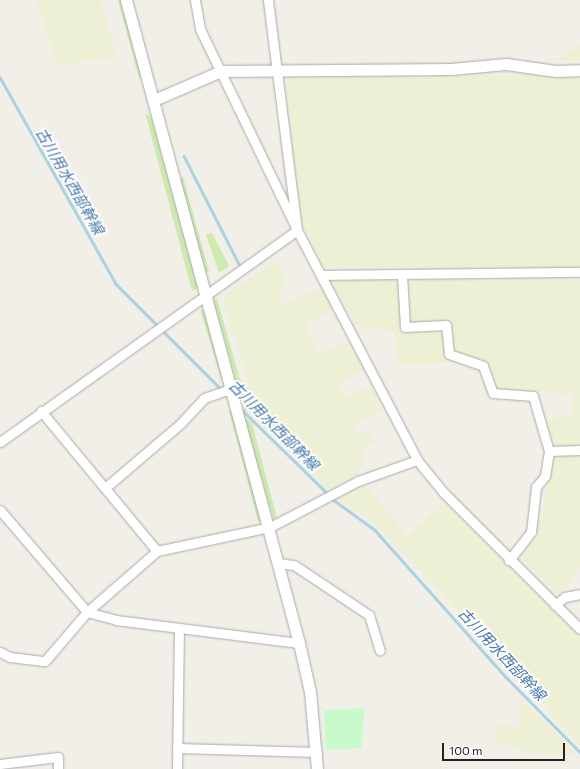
<!DOCTYPE html>
<html>
<head>
<meta charset="utf-8">
<style>
	body { margin:0 }
	#map { position:relative; width:580px; height:769px; overflow:hidden; background:#f2efe9; font-family:Commissioner,"Noto Sans JP",sans-serif }
	div>[style] { position:absolute }
	[style*='--x'] { left:calc(var(--x)*1px); top:calc(var(--y)*1px); width:calc(var(--w)*1px); rotate:calc(var(--a)*1deg) }
	.farmland>* { inset:0; background:#eef0d5 }
	.grass>* { inset:0; background:#cdebb0; transform-origin:0 0 }
	.park>* { inset:0; background:#c8facc }
	.stream>* { height:2.5px; margin:-1.25px; padding:0 1.25px; transform-origin:1.25px; border-radius:1.25px; background:#aad3df }
	.roads { filter:drop-shadow(0 0 1px #a9a9a9) drop-shadow(0 0 1px #a9a9a9) }
	.minor>* { height:9px; margin:-4.5px; padding:0 4.5px; transform-origin:4.5px; border-radius:4.5px; background:#fff }
	.tertiary>* { height:11px; margin:-5.5px; padding:0 5.5px; transform-origin:5.5px; border-radius:5.5px; background:#fff }
	span { translate:-50% -50%; white-space:nowrap; text-align:center; line-height:1.15; -webkit-text-stroke:3.5px #fff; paint-order:stroke }
	.water-label { font-size:15px; color:#4a7aab; font-style:italic }
	.scale { position:absolute; left:442px; top:743px; width:123px; height:18px; box-sizing:border-box; border:2px solid #222; border-top:0; padding-left:5px; font-size:12px; line-height:14px; white-space:nowrap; color:#222; -webkit-text-stroke:3px #fff; paint-order:stroke }
</style>
</head>
<body>
<div id="map">
	<div class="farmland">
		<i style="clip-path:polygon(37px 0,101px 0,117px 57px,57px 65px)"></i>
		<i style="clip-path:polygon(580px 45px,580px 61px,555px 61px)"></i>
		<i style="clip-path:polygon(580px 74px,580px 267px,324px 267px,301px 220px,286px 78px)"></i>
		<i style="clip-path:polygon(277px 260px,288px 282px,277px 293px,283px 305px,324px 287px,333px 309px,306px 325px,319px 353px,348px 341px,365px 369px,337px 384px,344px 396px,372px 387px,383px 410px,355px 424px,355px 435px,369px 431px,376px 440px,362px 447px,363px 462px,356px 476px,327px 490px,261px 422px,224px 306px,225px 295px)"></i>
		<i style="clip-path:polygon(330px 279px,580px 280px,580px 566px,562px 595px,520px 556px,538px 530px,554px 457px,555px 443px,543px 419px,572px 416px,573px 395px,497px 389px,485px 359px,399px 366px,394px 332px,357px 326px)"></i>
		<i style="clip-path:polygon(364px 483px,407px 535px,445px 502px,580px 637px,580px 746px,534px 694px,513px 678px,523px 670px,483px 620px,472px 627px,378px 525px,335px 497px)"></i>
		<i style="clip-path:polygon(521px 699px,578px 754px,518px 753px,519px 748px,496px 743px,495px 725px,519px 727px)"></i>
	</div>
	<div class="grass">
		<i style="clip-path:polygon(118px 0,120px 0,143px 77px,139px 78px)"></i>
		<i style="clip-path:polygon(145px 113px,152px 119px,199px 288px,192px 291px)"></i>
		<i style="clip-path:polygon(183px 177px,209px 271px,204px 274px,180px 179px)"></i>
		<i style="clip-path:polygon(212px 233px,229px 266px,219px 273px,206px 235px)"></i>
		<i style="clip-path:polygon(217px 298px,249px 412px,245px 411px,213px 300px)"></i>
		<i style="left:204px;top:309px;width:77px;height:4px;rotate:73deg"></i>
		<i style="clip-path:polygon(229px 411px,235px 412px,263px 523px,258px 521px)"></i>
		<i style="clip-path:polygon(244px 417px,252px 423px,277px 518px,273px 518px)"></i>
	</div>
	<div class="park">
		<i style="clip-path:polygon(365px 708px,361px 748px,326px 750px,324px 710px)"></i>
	</div>
	<div class="stream">
		<i style="--x:0;--y:77;--w:237;--a:60.7"></i>
		<i style="--x:116;--y:284;--w:148;--a:45"></i>
		<i style="--x:184;--y:156;--w:121;--a:63"></i>
		<i style="--x:240;--y:408;--w:123;--a:44.3"></i>
		<i style="--x:331;--y:498;--w:54;--a:36"></i>
		<i style="--x:375;--y:530;--w:195;--a:48.3"></i>
		<i style="--x:505;--y:676;--w:107;--a:45.4"></i>
	</div>
	<div class="roads">
		<div class="minor">
			<i style="--x:195;--y:0;--w:29;--a:80"></i>
			<i style="--x:200;--y:29;--w:223;--a:64.2"></i>
			<i style="--x:297;--y:230;--w:259;--a:62.4"></i>
			<i style="--x:417;--y:460;--w:43;--a:50.7"></i>
			<i style="--x:444;--y:493;--w:192;--a:45"></i>
			<i style="--x:322;--y:275;--w:258;--a:-0.7"></i>
			<i style="--x:402;--y:275;--w:52;--a:86.7"></i>
			<i style="--x:405;--y:327;--w:41;--a:-2.8"></i>
			<i style="--x:446;--y:325;--w:29;--a:84"></i>
			<i style="--x:449;--y:354;--w:36;--a:19"></i>
			<i style="--x:483;--y:366;--w:29;--a:70"></i>
			<i style="--x:493;--y:393;--w:40;--a:4.3"></i>
			<i style="--x:533;--y:396;--w:57;--a:73.8"></i>
			<i style="--x:549;--y:451;--w:25;--a:99"></i>
			<i style="--x:545;--y:476;--w:14;--a:129"></i>
			<i style="--x:536;--y:487;--w:45;--a:96.3"></i>
			<i style="--x:531;--y:532;--w:36;--a:128"></i>
			<i style="--x:41;--y:411;--w:182;--a:50.4"></i>
			<i style="--x:0;--y:442;--w:365;--a:-35.5"></i>
			<i style="--x:297;--y:230;--w:232;--a:-97.2"></i>
			<i style="--x:549;--y:451;--w:31;--a:-2"></i>
			<i style="--x:105;--y:488;--w:100;--a:-40.5"></i>
			<i style="--x:181;--y:423;--w:34;--a:-47"></i>
			<i style="--x:204;--y:398;--w:31;--a:-19"></i>
			<i style="--x:0;--y:510;--w:134;--a:49.5"></i>
			<i style="--x:87;--y:612;--w:30;--a:15"></i>
			<i style="--x:116;--y:620;--w:184;--a:7.2"></i>
			<i style="--x:279;--y:563;--w:15;--a:8"></i>
			<i style="--x:294;--y:565;--w:90;--a:33.7"></i>
			<i style="--x:369;--y:615;--w:37;--a:73"></i>
			<i style="--x:555;--y:605;--w:13;--a:-39"></i>
			<i style="--x:565;--y:597;--w:15;--a:-11"></i>
			<i style="--x:0;--y:652;--w:11;--a:27"></i>
			<i style="--x:10;--y:657;--w:35;--a:7"></i>
			<i style="--x:45;--y:661;--w:65;--a:-49.4"></i>
			<i style="--x:87;--y:612;--w:93;--a:-41.1"></i>
			<i style="--x:157;--y:551;--w:116;--a:-12"></i>
			<i style="--x:270;--y:527;--w:99;--a:-27.6"></i>
			<i style="--x:358;--y:481;--w:63;--a:-19.6"></i>
			<i style="--x:177;--y:748;--w:140;--a:1.6"></i>
			<i style="--x:0;--y:764;--w:58;--a:-6.9"></i>
			<i style="--x:58;--y:757;--w:12;--a:90"></i>
			<i style="--x:177;--y:769;--w:141;--a:-89.2"></i>
		</div>
		<div class="tertiary">
			<i style="--x:126;--y:0;--w:666;--a:74.94"></i>
			<i style="--x:299;--y:643;--w:50;--a:77.3"></i>
			<i style="--x:310;--y:692;--w:77;--a:84.8"></i>
			<i style="--x:154;--y:100;--w:73;--a:-23.4"></i>
			<i style="--x:221;--y:71;--w:230;--a:-0.5"></i>
			<i style="--x:451;--y:69;--w:55;--a:-5.2"></i>
			<i style="--x:506;--y:64;--w:50;--a:8"></i>
			<i style="--x:556;--y:71;--w:24;--a:-2"></i>
		</div>
	</div>
	<div class="water-label">
		<span style="left:70px;top:181px;rotate:60deg">古川用水西部幹線</span>
		<span style="left:274px;top:425px;rotate:45deg">古川用水西部幹線</span>
		<span style="left:502px;top:654px;rotate:47deg">古川用水西部幹線</span>
	</div>
	<div class="scale">100 m</div>
</div>
</body>
</html>
